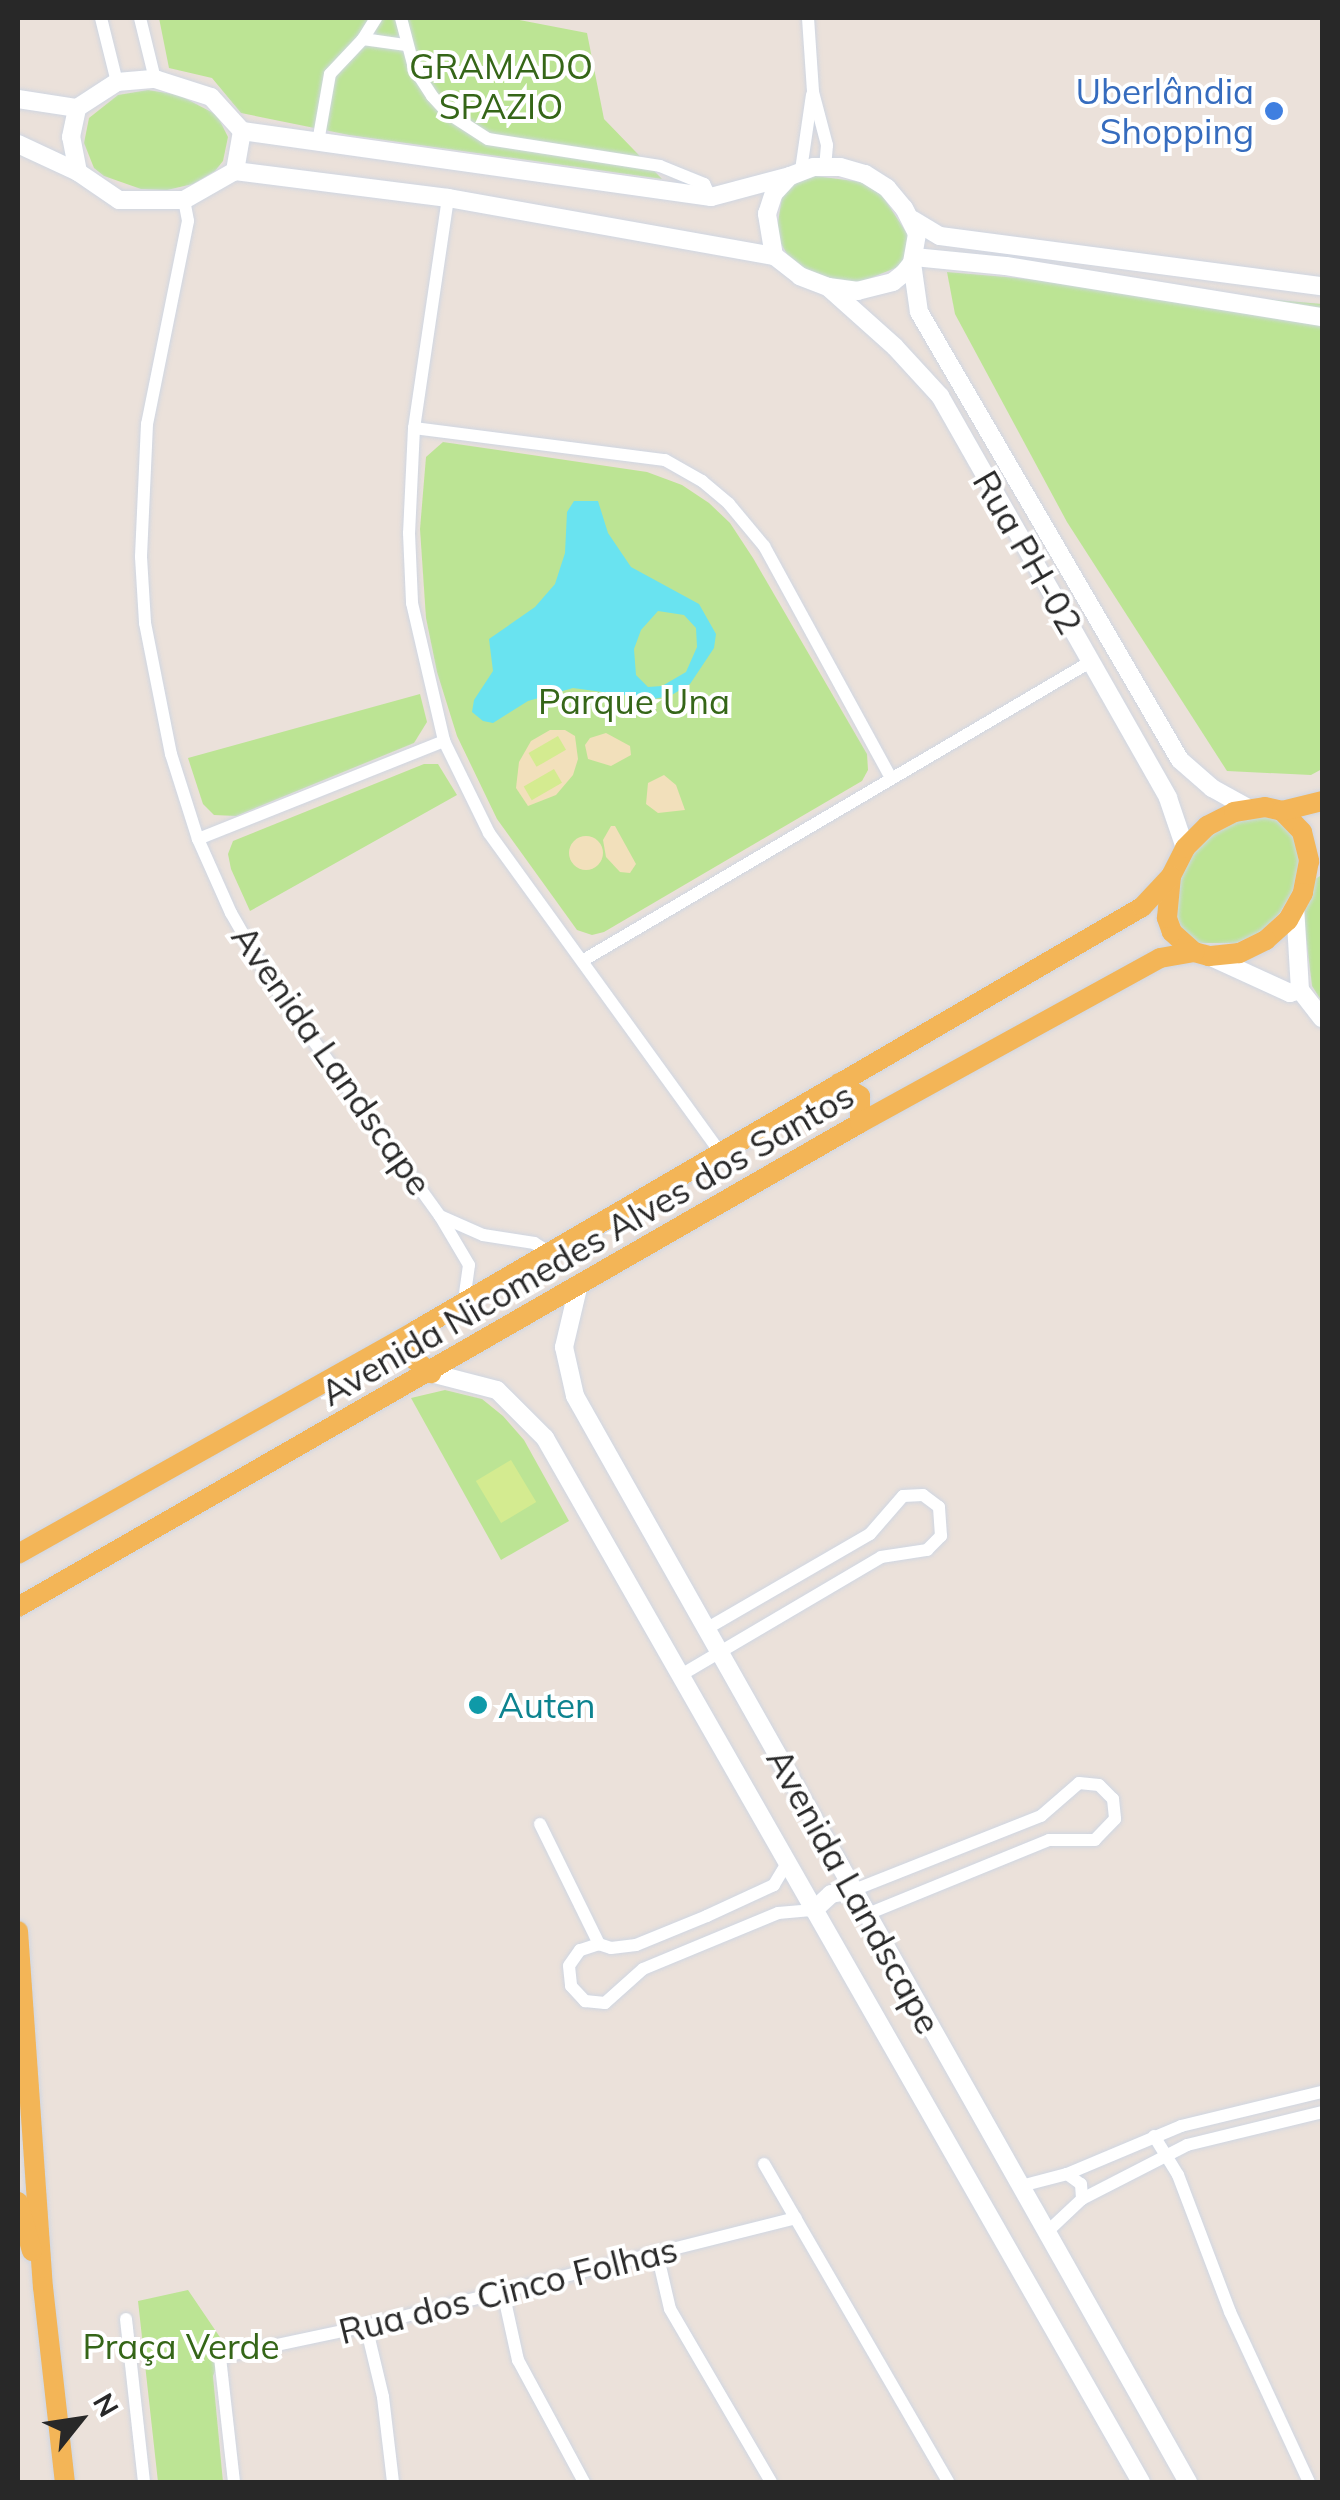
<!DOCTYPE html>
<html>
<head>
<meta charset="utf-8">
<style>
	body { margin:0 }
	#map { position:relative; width:1340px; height:2500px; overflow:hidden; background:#ebe1da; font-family:Mulish,sans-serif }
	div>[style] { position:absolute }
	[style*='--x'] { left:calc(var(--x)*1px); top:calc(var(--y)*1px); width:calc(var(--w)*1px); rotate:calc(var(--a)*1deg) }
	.green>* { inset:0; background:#bce494 }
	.sand>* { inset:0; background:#f2e0bb }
	.round { border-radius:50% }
	.pitch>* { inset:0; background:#d4eb90; transform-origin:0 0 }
	.water>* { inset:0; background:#69e3f0 }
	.roads { filter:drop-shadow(0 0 2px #cfd6e2) drop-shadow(0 0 2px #cfd6e2) }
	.street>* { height:12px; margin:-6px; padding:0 6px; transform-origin:6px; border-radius:6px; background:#fff }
	.secondary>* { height:18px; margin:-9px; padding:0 9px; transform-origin:9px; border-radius:9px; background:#fff }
	.primary>* { height:20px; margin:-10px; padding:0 10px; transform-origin:10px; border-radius:10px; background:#f3b557 }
	.dots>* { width:28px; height:28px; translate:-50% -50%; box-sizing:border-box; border:5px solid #fff; border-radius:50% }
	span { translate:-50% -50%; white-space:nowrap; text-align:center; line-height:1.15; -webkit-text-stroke:8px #fff; paint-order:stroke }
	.park-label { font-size:35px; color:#356618 }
	.shop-label { font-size:35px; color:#366cbe }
	.right { translate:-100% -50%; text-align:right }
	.street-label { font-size:35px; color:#282828 }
	.culture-label { font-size:35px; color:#0d838f }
	.left { translate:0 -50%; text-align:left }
	.frame { position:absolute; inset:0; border:20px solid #282828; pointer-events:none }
	.north { position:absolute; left:30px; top:2370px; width:100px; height:100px; -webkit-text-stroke:8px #fff; paint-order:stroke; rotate:60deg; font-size:28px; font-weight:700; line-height:40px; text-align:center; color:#282828 }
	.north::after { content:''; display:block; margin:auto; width:35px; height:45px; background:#282828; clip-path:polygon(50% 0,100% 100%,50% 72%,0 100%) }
</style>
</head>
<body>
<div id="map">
	<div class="green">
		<i style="clip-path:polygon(159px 18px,509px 18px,587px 33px,604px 119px,662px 179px,349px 135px,241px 113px,212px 78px,169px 68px)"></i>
		<i style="clip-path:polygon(148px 90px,179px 95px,217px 115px,228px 137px,223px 161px,215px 171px,193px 184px,167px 190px,141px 189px,104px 176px,94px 168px,84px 143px,89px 118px,118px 95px)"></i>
		<i style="clip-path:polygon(815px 176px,862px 182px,882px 195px,908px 235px,905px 258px,898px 267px,858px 283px,830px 279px,804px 268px,787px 254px,776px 235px,782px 197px,795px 183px)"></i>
		<i style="clip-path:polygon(947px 272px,1322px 304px,1322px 769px,1311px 775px,1227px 771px,1067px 522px,955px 314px)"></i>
		<i style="clip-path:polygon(443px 442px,647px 472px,682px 485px,709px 503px,730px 523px,753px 558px,867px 754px,868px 770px,862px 781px,604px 932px,592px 935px,577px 930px,497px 819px,457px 736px,437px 672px,426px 618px,420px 529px,426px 457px)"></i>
		<i style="clip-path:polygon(420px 694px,427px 722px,414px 743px,236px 816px,214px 815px,203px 804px,188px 758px)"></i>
		<i style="clip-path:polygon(424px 764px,438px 764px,457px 795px,250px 911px,231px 869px,228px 854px,233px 841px)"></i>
		<i style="clip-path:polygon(1264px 817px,1277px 820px,1294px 837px,1299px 861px,1293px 890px,1280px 913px,1261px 932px,1236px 943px,1198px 943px,1181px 927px,1177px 916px,1180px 879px,1193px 854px,1213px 834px,1238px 821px)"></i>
		<i style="clip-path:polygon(1322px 875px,1322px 1002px,1312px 986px,1303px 911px,1315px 879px)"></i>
		<i style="clip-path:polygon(445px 1390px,482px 1399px,503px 1416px,524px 1440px,569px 1521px,501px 1560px,411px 1398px)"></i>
		<i style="clip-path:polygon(188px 2290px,232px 2355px,220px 2358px,213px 2376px,223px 2482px,158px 2482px,138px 2301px)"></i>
	</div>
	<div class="sand">
		<i style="clip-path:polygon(550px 730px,565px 730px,575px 736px,578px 759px,573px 775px,556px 795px,528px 806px,516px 788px,519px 762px,531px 741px)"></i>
		<i style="clip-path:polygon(606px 733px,630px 746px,631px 755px,611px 766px,588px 759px,585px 745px,590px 738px)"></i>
		<i style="clip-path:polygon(664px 775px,676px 785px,685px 810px,658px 813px,646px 804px,648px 783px)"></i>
		<i style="clip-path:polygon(611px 826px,615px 826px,636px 864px,630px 873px,620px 872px,606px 857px,603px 840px)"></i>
		<i class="round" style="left:569px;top:836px;width:34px;height:34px"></i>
	</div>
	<div class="pitch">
		<i style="left:558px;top:736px;width:16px;height:34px;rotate:60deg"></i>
		<i style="left:554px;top:769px;width:16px;height:35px;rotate:60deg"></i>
		<i style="left:511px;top:1460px;width:49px;height:41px;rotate:59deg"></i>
	</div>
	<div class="water">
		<i style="clip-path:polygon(evenodd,574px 501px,598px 501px,608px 533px,631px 567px,699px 604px,716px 634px,714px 648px,690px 684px,670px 696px,653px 699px,573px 688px,528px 701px,493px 723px,483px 721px,472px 712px,474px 700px,493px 671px,489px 639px,535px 607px,555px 584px,565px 553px,567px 512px,574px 501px,658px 611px,684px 615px,696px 628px,697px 647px,686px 672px,662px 686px,648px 687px,636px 675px,634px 649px,641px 630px,658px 611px)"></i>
	</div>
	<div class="roads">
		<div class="street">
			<i style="--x:101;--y:18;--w:66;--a:76"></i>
			<i style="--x:140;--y:18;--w:63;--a:76.2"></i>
			<i style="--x:401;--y:18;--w:52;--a:75.4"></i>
			<i style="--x:414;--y:68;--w:33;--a:57"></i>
			<i style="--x:432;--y:96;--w:25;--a:47"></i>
			<i style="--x:449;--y:114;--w:46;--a:32.7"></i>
			<i style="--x:488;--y:139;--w:174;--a:8.9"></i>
			<i style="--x:660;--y:166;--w:48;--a:22.2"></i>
			<i style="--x:704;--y:184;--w:15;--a:62"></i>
			<i style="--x:808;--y:18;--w:74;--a:86.1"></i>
			<i style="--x:813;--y:92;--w:55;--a:75.2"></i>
			<i style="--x:827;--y:145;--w:22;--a:95"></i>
			<i style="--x:363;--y:39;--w:42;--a:8.1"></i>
			<i style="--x:318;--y:142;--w:69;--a:-80"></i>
			<i style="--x:330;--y:74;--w:48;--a:-46.7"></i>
			<i style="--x:363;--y:39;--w:25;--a:-58"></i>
			<i style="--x:801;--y:170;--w:76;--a:-81.7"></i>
			<i style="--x:448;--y:198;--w:232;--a:98.4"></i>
			<i style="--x:414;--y:428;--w:105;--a:92.7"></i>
			<i style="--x:409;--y:533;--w:70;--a:87.5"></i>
			<i style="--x:412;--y:603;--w:142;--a:76.9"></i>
			<i style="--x:444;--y:741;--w:102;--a:63.9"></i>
			<i style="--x:489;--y:833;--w:394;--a:54.1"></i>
			<i style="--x:184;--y:200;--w:21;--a:79"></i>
			<i style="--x:188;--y:221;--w:207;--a:101.4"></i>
			<i style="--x:147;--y:424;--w:133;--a:92.6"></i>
			<i style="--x:141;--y:557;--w:66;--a:86.5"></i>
			<i style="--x:145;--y:623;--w:134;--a:78.8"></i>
			<i style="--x:171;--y:754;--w:89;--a:72.4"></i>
			<i style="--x:198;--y:839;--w:81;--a:66"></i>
			<i style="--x:231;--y:913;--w:76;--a:60.1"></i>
			<i style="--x:269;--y:979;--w:292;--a:54.2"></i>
			<i style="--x:440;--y:1216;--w:57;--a:59.4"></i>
			<i style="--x:469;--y:1265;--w:36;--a:98"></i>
			<i style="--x:414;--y:428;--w:253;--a:7.3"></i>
			<i style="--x:665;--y:460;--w:43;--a:29.6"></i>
			<i style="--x:702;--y:481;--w:35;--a:40"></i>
			<i style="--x:729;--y:504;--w:55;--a:50.2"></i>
			<i style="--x:764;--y:546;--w:264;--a:61.3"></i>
			<i style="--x:198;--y:839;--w:265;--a:-21.7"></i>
			<i style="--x:582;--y:961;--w:589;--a:-30.48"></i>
			<i style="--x:440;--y:1216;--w:47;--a:23.8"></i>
			<i style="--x:483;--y:1235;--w:52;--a:8.9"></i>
			<i style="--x:534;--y:1243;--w:17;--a:31"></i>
			<i style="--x:681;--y:1675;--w:232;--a:-30.5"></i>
			<i style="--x:881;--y:1557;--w:47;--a:-8.7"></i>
			<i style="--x:927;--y:1550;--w:20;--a:-45"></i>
			<i style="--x:941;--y:1536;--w:29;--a:-94"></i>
			<i style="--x:939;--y:1507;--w:20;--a:-143"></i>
			<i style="--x:923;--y:1495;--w:20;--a:177"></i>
			<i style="--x:903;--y:1496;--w:50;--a:131"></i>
			<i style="--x:870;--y:1534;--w:190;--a:149.9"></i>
			<i style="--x:540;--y:1824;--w:134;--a:63.8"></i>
			<i style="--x:787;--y:1863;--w:26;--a:121"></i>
			<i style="--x:774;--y:1885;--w:74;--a:155.2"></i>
			<i style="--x:707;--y:1916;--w:77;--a:157.8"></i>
			<i style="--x:636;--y:1945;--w:25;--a:173"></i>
			<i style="--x:611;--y:1948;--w:13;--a:-162"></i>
			<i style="--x:599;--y:1944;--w:20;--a:162"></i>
			<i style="--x:580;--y:1950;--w:19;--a:125"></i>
			<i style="--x:569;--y:1966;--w:20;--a:84"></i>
			<i style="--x:571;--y:1986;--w:21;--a:47"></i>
			<i style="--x:585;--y:2001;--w:20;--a:6"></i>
			<i style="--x:605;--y:2003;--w:51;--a:-41.8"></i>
			<i style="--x:643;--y:1969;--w:146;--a:-22.5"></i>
			<i style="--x:778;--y:1913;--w:36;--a:-5"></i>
			<i style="--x:854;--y:1890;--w:201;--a:-21.6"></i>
			<i style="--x:1041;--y:1816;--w:50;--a:-41"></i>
			<i style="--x:1079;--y:1783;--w:20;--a:6"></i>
			<i style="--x:1099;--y:1785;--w:20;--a:45"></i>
			<i style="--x:1113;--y:1799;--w:20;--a:84"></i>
			<i style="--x:1115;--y:1819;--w:29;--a:134"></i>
			<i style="--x:1095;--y:1840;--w:46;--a:180"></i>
			<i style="--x:1049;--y:1840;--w:196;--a:157.8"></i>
			<i style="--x:1154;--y:2136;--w:46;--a:58.4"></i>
			<i style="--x:1178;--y:2175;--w:147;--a:69.2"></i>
			<i style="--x:1230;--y:2312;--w:187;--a:65.1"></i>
			<i style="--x:764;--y:2164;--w:367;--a:59.9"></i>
			<i style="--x:1067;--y:2174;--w:124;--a:-22.8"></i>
			<i style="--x:1181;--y:2126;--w:145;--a:-13.6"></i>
			<i style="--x:1021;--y:2186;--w:48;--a:-14.6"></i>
			<i style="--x:1067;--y:2174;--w:17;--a:36"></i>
			<i style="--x:1081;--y:2184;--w:15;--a:86"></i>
			<i style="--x:1082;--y:2199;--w:48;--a:136.7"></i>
			<i style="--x:1082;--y:2199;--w:118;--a:-27.2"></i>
			<i style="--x:1187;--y:2145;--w:139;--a:-13.7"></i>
			<i style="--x:657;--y:2253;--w:57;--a:76.9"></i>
			<i style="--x:670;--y:2309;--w:200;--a:59.7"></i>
			<i style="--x:503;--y:2292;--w:70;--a:77.6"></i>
			<i style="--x:518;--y:2360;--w:139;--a:61.6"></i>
			<i style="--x:126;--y:2319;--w:164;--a:83.7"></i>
			<i style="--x:366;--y:2326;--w:73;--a:76.5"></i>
			<i style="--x:383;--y:2397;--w:86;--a:83.3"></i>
			<i style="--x:234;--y:2482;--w:126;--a:-96.4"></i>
			<i style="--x:220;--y:2357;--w:149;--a:-12"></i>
			<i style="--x:366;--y:2326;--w:443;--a:-14.1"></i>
		</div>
		<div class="secondary">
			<i style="--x:155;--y:79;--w:59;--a:17.8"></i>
			<i style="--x:211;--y:97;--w:46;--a:47.6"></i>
			<i style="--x:242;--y:131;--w:41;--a:99.9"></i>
			<i style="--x:235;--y:171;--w:59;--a:150.4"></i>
			<i style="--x:184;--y:200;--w:65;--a:180"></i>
			<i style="--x:119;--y:200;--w:50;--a:-145.7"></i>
			<i style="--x:78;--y:172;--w:36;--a:-101"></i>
			<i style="--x:71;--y:137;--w:30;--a:-78"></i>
			<i style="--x:77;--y:108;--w:48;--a:-33"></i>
			<i style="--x:117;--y:82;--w:38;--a:-5"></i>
			<i style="--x:18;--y:99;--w:60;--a:8.7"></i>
			<i style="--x:242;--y:131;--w:474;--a:8"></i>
			<i style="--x:711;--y:197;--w:82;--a:-14.9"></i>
			<i style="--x:18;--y:144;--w:66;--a:25"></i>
			<i style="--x:813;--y:167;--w:27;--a:0"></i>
			<i style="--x:840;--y:167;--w:26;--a:16"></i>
			<i style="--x:865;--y:174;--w:26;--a:32"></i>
			<i style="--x:887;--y:188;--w:26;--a:50"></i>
			<i style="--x:904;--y:208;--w:29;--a:63"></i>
			<i style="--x:917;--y:234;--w:29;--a:100"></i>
			<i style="--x:912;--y:263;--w:13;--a:129"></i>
			<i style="--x:904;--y:273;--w:14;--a:141"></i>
			<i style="--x:893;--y:282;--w:36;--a:166"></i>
			<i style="--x:858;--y:291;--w:30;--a:-172"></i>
			<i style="--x:828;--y:287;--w:30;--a:-159"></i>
			<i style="--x:800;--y:276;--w:33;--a:-142"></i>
			<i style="--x:774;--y:256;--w:43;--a:-99.5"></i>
			<i style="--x:767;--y:214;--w:22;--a:-72"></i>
			<i style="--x:774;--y:193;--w:23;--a:-47"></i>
			<i style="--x:790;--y:176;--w:25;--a:-21"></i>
			<i style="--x:235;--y:171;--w:215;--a:7.2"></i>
			<i style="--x:448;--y:198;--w:331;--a:10.1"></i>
			<i style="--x:913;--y:220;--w:31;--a:31"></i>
			<i style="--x:940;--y:236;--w:385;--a:7.5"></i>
			<i style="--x:914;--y:257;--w:92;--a:5.6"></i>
			<i style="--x:1006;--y:266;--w:320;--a:9.2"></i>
			<i style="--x:912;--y:263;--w:49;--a:81.9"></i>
			<i style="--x:919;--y:312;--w:518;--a:59.78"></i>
			<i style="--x:1180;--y:760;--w:43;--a:41.2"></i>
			<i style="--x:1212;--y:788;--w:41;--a:29.1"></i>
			<i style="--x:828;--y:287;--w:90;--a:41.8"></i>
			<i style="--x:895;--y:347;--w:67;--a:47.4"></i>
			<i style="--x:940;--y:396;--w:462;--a:60.4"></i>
			<i style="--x:1168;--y:798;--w:53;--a:71.2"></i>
			<i style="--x:1295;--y:906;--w:84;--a:86.6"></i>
			<i style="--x:1300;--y:990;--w:36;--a:52"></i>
			<i style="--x:1209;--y:956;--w:89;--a:24.6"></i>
			<i style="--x:1290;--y:993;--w:10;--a:-17"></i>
			<i style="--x:578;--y:1288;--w:61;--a:103.3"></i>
			<i style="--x:564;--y:1347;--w:50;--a:77.3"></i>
			<i style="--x:575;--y:1396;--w:1247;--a:60.56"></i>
			<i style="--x:431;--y:1373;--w:68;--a:14.4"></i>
			<i style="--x:497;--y:1390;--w:68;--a:45"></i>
			<i style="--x:545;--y:1438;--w:1202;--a:60.28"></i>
			<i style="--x:814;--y:1910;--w:23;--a:-43"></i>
			<i style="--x:831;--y:1894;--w:23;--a:-10"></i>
		</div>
		<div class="primary">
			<i style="--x:1265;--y:807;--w:17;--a:13"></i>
			<i style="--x:1282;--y:811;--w:29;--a:46"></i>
			<i style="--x:1302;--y:832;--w:30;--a:76"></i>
			<i style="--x:1309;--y:861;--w:33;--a:101"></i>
			<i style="--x:1303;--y:893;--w:31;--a:119"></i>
			<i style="--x:1288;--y:920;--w:30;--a:138"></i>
			<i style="--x:1266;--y:940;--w:30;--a:154"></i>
			<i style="--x:1239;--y:953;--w:30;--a:174"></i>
			<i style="--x:1209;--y:956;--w:16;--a:-165"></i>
			<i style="--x:1194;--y:952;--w:30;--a:-138"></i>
			<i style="--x:1172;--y:932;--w:15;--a:-110"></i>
			<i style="--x:1167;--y:918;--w:42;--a:-84.6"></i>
			<i style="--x:1171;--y:876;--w:31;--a:-63"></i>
			<i style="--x:1185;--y:848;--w:31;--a:-45"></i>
			<i style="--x:1207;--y:826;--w:30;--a:-27"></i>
			<i style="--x:1234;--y:812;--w:31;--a:-9"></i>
			<i style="--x:1282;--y:811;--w:41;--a:-14"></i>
			<i style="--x:839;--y:1083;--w:25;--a:32"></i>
			<i style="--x:860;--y:1096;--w:27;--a:90"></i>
			<i style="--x:415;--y:1331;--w:29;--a:90"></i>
			<i style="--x:415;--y:1360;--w:21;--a:39"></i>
			<i style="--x:18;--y:1554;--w:455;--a:-29.3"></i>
			<i style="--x:415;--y:1331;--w:842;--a:-30.25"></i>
			<i style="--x:1142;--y:907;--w:42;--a:-46.9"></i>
			<i style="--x:18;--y:1607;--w:971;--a:-29.89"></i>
			<i style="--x:860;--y:1123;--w:342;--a:-28.8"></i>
			<i style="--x:1160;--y:958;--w:35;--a:-10"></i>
			<i style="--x:18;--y:1931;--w:357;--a:86"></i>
			<i style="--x:43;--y:2287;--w:196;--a:83.6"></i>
			<i style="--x:18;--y:2202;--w:51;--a:74.1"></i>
		</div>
	</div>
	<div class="dots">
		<i style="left:1274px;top:111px;background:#3f7fe0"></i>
		<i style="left:478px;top:1705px;background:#0f9aa8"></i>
	</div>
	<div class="park-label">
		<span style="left:501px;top:86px">GRAMADO<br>SPAZIO</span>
		<span style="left:634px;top:701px">Parque Una</span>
		<span style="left:181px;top:2346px">Praça Verde</span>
	</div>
	<div class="shop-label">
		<span class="right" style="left:1254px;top:111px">Uberlândia<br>Shopping</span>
	</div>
	<div class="street-label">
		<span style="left:1028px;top:552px;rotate:60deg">Rua PH-02</span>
		<span style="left:332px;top:1060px;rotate:55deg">Avenida Landscape</span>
		<span style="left:587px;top:1244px;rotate:-30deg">Avenida Nicomedes Alves dos Santos</span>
		<span style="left:854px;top:1891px;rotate:61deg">Avenida Landscape</span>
		<span style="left:508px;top:2290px;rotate:-14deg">Rua dos Cinco Folhas</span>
	</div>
	<div class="culture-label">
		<span class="left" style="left:498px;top:1705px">Auten</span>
	</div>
	<div class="frame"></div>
	<div class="north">N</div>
</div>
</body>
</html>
